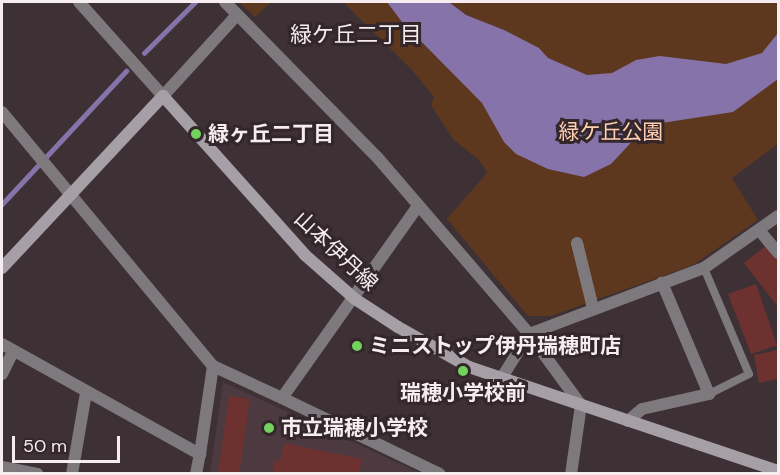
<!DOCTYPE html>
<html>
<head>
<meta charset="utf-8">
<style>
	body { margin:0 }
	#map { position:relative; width:780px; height:475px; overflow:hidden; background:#3d3135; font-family:"DM Sans","Noto Sans JP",sans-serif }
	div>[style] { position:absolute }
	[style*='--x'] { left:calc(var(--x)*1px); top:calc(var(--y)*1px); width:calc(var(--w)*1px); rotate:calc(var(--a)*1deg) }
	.built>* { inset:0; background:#4c3a40 }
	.green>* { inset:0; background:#5d381f }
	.water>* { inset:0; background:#8573aa }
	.stream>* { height:4.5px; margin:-2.25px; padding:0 2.25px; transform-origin:2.25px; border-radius:2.25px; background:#8573aa }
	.building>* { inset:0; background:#6d322f; transform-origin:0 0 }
	.service>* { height:8px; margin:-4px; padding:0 4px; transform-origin:4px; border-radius:4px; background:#7e797d }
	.minor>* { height:12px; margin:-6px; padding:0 6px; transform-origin:6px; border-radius:6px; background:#7e797d }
	.tertiary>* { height:12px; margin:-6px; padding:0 6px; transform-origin:6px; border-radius:6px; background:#7e797d }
	.secondary>* { height:12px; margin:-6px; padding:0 6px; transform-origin:6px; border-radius:6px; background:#a79fa6 }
	.dots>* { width:16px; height:16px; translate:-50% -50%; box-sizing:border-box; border:3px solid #33272b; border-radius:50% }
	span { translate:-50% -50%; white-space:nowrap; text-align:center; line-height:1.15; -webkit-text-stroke:6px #33272b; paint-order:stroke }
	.park-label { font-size:21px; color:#ffceb0 }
	.poi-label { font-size:21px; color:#f5edef; font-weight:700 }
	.left { translate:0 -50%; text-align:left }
	.street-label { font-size:21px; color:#f5edef }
	.neighbourhood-label { font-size:22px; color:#f5edef }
	.frame { position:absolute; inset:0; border:3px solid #f5edef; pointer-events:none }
	.scale { position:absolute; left:12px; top:436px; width:108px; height:27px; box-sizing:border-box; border:3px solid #f5edef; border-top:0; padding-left:8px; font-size:18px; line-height:21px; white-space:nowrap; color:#f5edef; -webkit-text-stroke:4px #33272b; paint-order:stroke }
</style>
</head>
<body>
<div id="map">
	<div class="built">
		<i style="clip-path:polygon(223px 382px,420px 473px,210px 474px)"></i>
	</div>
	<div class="green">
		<i style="clip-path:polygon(239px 2px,271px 2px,255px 17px)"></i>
		<i style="clip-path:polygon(343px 2px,778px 2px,778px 144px,732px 178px,758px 220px,693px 265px,551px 316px,528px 316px,447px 219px,487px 173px,479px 160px,453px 139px,431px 105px,434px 97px,412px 70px)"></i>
	</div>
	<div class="water">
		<i style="clip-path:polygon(387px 2px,449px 2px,466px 15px,504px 30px,539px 48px,548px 58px,587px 75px,612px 73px,636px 60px,660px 56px,726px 64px,762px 53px,778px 33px,778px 79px,733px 112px,655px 124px,640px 133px,611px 164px,584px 177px,548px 169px,516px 154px,504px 142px,482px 103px,402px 22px)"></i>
	</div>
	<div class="stream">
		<i style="--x:144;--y:53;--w:72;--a:-45"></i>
		<i style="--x:2;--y:204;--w:182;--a:-47"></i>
	</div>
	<div class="building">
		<i style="clip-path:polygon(767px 245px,778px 259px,778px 307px,744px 263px)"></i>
		<i style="clip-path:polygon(756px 284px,778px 348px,775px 346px,751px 354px,728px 294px)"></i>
		<i style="clip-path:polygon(778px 350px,778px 379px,759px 383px,754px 355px)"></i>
		<i style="left:229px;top:396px;width:21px;height:79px;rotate:8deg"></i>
		<i style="clip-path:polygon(284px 443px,362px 459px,359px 474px,276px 474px,272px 471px,275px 460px,280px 462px)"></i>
	</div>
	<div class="service">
		<i style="--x:704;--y:268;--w:115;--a:67"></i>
		<i style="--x:749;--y:374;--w:45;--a:153.4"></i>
	</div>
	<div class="minor">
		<i style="--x:225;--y:2;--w:217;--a:45.6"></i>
		<i style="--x:377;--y:157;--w:233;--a:49.3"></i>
		<i style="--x:529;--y:334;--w:88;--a:53.8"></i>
		<i style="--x:581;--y:405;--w:70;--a:98.2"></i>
		<i style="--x:2;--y:112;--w:330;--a:50.3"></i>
		<i style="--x:213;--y:366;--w:76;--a:24.9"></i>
		<i style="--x:282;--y:398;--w:235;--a:-54.7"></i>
		<i style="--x:759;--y:230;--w:30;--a:50"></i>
		<i style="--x:577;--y:243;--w:67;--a:76.2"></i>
		<i style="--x:2;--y:344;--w:227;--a:29.1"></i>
		<i style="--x:200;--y:454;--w:89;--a:-81.6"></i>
		<i style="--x:2;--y:374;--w:25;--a:-64"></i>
		<i style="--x:501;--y:379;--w:53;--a:-58.1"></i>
		<i style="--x:529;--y:334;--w:187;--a:-20.7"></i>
		<i style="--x:704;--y:268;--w:90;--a:-35.1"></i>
		<i style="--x:282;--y:398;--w:175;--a:25.7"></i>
		<i style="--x:628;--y:421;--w:18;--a:-41"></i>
		<i style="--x:642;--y:409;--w:69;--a:-12.6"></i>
		<i style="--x:709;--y:394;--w:121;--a:-112.9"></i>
		<i style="--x:2;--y:467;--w:36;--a:11"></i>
		<i style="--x:72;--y:474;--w:82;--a:-80.2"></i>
		<i style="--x:196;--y:474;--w:20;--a:-79"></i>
	</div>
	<div class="tertiary">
		<i style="--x:79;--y:2;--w:126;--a:48.2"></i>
		<i style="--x:163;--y:96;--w:110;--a:-47.6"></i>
	</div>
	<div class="secondary">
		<i style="--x:2;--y:268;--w:236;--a:-46.9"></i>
		<i style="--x:163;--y:96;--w:213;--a:48.2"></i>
		<i style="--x:305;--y:255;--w:67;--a:41.3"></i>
		<i style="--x:355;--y:299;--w:51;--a:33.1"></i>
		<i style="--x:398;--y:327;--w:81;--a:29.4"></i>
		<i style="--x:469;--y:367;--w:326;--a:18.6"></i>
	</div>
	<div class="dots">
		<i style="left:196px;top:134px;background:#72d25d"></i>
		<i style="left:357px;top:346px;background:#72d25d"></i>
		<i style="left:463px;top:371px;background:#72d25d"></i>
		<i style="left:269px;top:428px;background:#72d25d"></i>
	</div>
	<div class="park-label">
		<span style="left:611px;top:132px">緑ケ丘公園</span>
	</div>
	<div class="poi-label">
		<span class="left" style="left:208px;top:134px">緑ヶ丘二丁目</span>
		<span class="left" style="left:369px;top:346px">ミニストップ伊丹瑞穂町店</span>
		<span style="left:463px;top:393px">瑞穂小学校前</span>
		<span class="left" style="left:281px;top:428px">市立瑞穂小学校</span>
	</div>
	<div class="street-label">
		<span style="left:336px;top:251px;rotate:43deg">山本伊丹線</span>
	</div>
	<div class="neighbourhood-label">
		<span style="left:356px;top:35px">緑ケ丘二丁目</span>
	</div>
	<div class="frame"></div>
	<div class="scale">50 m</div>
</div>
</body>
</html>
